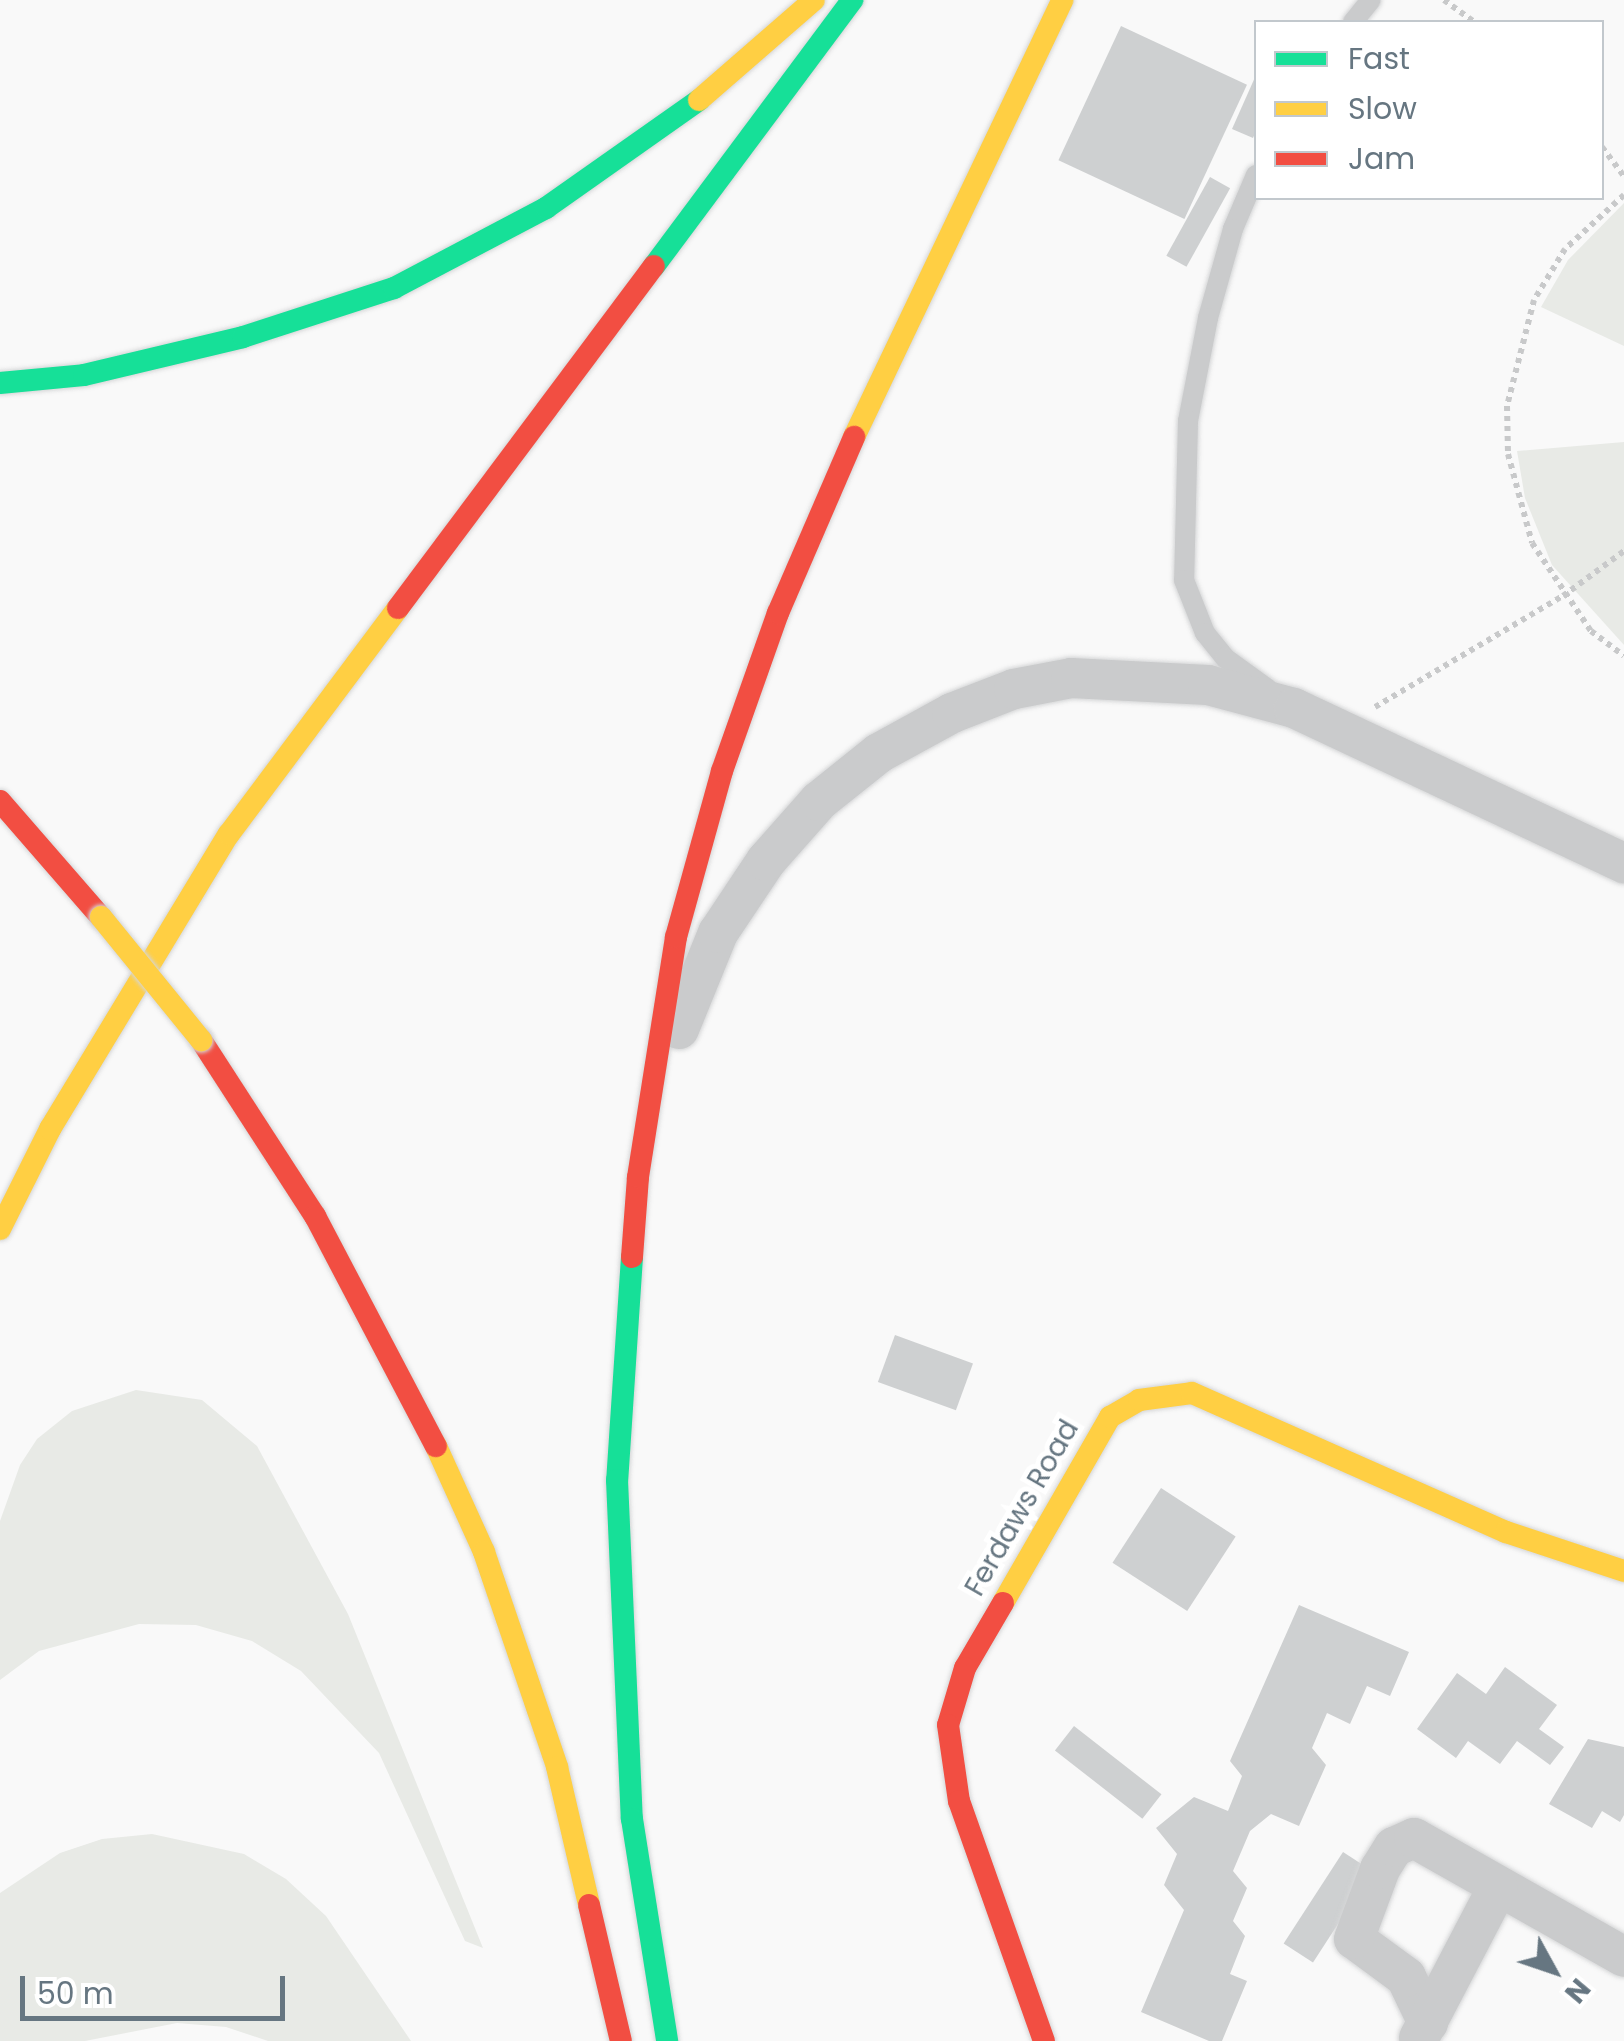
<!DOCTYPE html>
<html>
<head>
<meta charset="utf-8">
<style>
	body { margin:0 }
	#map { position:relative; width:1624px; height:2041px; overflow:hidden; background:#f9f9f9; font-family:Poppins,sans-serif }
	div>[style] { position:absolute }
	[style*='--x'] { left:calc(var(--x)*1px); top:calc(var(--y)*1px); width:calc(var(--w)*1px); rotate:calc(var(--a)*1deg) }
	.green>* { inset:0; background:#e8eae6 }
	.building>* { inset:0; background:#ced0d1; transform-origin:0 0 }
	.path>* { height:6px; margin-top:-3px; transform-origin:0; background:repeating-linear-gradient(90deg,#c8c9ca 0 5px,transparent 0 10px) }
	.roads { filter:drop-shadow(0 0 2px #d5d6d7) drop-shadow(0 0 2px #d5d6d7) }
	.lane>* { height:20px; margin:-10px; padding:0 10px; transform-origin:10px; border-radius:10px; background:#cacbcc }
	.street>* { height:40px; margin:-20px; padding:0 20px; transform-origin:20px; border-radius:20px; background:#cacbcc }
	.fast>* { height:22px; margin:-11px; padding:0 11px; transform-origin:11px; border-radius:11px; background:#16e098 }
	.slow>* { height:22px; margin:-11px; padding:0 11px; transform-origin:11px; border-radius:11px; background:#ffcf43 }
	.jam>* { height:22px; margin:-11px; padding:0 11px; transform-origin:11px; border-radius:11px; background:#f24e42 }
	.bridges { filter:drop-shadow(0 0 2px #d5d6d7) drop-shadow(0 0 2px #d5d6d7) }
	.slow-bridge>* { height:22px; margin:-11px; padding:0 11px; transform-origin:11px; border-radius:11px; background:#ffcf43 }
	span { translate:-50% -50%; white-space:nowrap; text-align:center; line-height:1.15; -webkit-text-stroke:10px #fff; paint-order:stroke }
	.street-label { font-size:28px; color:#667681 }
	.legend { position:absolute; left:1254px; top:20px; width:350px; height:180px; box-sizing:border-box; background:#fff; border:2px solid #c2c8cd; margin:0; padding:12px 18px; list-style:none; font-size:30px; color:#667681 }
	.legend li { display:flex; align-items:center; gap:20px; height:50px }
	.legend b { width:50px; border:2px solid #c2c8cd }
	.north { position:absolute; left:1504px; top:1921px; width:100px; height:100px; -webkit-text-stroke:8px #fff; paint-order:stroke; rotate:130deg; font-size:28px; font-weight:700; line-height:40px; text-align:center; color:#667681 }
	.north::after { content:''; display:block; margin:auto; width:35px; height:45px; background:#667681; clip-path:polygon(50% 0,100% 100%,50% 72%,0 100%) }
	.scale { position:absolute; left:20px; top:1976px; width:265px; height:45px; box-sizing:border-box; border:5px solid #667681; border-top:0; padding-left:12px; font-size:30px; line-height:35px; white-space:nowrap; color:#667681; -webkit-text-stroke:8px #fff; paint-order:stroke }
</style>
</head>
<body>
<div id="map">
	<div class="green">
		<i style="clip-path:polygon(1624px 203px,1624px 346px,1541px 307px,1568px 260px)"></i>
		<i style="clip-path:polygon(1624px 442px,1624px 645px,1552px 565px,1525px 498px,1517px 451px)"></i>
		<i style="clip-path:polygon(136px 1390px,202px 1400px,257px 1446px,348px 1614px,483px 1948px,465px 1941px,379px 1753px,301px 1671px,252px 1641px,196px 1625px,139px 1624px,39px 1651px,0 1680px,0 1521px,20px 1465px,37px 1439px,72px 1411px)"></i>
		<i style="clip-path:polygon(152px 1834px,244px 1854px,286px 1879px,326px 1916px,411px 2041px,268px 2041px,226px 2027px,177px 2023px,85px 2041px,0 2041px,0 1893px,60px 1853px,102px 1839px)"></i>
	</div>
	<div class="building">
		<i style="left:1121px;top:26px;width:139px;height:148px;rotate:25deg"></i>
		<i style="clip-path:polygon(1256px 75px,1256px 131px,1253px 138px,1232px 129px)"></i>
		<i style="left:1210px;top:177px;width:23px;height:90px;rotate:29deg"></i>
		<i style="left:895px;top:1335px;width:83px;height:50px;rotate:20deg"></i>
		<i style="left:1161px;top:1488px;width:89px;height:89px;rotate:33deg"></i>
		<i style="clip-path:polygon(1299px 1605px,1409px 1652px,1390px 1696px,1367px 1686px,1350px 1724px,1327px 1713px,1312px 1748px,1326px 1765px,1299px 1826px,1271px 1814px,1250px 1831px,1233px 1871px,1247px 1888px,1233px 1921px,1245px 1936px,1230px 1974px,1247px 1981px,1222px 2041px,1209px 2041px,1141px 2012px,1184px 1910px,1164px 1885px,1177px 1854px,1156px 1828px,1194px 1797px,1228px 1811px,1242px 1776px,1230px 1761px)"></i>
		<i style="clip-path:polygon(1505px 1667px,1557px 1705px,1539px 1729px,1564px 1747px,1550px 1765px,1517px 1741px,1500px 1764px,1468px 1741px,1456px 1758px,1417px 1729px,1457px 1673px,1486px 1694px)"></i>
		<i style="left:1074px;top:1726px;width:111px;height:31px;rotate:38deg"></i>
		<i style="clip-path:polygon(1588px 1739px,1624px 1747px,1624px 1815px,1620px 1822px,1602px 1811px,1592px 1828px,1549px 1804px)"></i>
		<i style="left:1343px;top:1852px;width:35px;height:109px;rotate:33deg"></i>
	</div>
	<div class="path">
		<i style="--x:1444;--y:0;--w:37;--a:36"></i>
		<i style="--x:1602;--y:147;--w:36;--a:53"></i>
		<i style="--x:1624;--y:195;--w:80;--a:137.5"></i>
		<i style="--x:1565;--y:249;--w:60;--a:121.3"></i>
		<i style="--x:1534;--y:300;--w:109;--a:104.3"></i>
		<i style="--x:1507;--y:406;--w:48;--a:88.8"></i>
		<i style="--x:1508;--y:454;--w:92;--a:74.9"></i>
		<i style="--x:1532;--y:543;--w:106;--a:56.2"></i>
		<i style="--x:1591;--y:631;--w:41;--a:37.1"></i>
		<i style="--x:1375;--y:707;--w:218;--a:-30.6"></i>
		<i style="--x:1563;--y:596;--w:76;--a:-36.4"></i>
	</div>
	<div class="roads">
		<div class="lane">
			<i style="--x:1353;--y:22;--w:28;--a:-51"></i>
			<i style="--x:1256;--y:175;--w:59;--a:113.1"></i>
			<i style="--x:1233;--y:229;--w:92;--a:105.7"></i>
			<i style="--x:1208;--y:318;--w:105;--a:101"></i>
			<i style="--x:1188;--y:421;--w:159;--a:91.4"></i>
			<i style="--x:1184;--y:580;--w:57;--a:68.4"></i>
			<i style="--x:1205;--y:633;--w:32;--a:51"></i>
			<i style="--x:1225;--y:658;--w:53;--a:35.8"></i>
		</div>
		<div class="street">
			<i style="--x:679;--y:1029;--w:104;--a:-67.9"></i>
			<i style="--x:718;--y:933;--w:87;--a:-56.3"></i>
			<i style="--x:766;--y:861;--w:80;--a:-48.5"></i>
			<i style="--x:819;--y:801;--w:77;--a:-38.7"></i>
			<i style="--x:879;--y:753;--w:83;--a:-28.7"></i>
			<i style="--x:952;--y:713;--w:66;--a:-21.2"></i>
			<i style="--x:1014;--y:689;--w:58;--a:-10.9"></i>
			<i style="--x:1071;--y:678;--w:137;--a:2.9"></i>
			<i style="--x:1208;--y:685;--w:89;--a:15"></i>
			<i style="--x:1294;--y:708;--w:365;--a:25.2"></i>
			<i style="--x:1428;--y:2023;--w:51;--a:-115.6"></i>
			<i style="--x:1406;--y:1977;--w:64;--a:-143.8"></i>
			<i style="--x:1354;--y:1939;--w:75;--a:-69.6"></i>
			<i style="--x:1380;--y:1869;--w:26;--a:-58"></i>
			<i style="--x:1394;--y:1847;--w:22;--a:-24"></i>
			<i style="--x:1414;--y:1838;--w:241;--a:29.5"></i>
			<i style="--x:1419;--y:2038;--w:170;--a:-62.4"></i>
		</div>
		<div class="fast">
			<i style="--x:654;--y:266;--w:332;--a:-53.3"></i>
			<i style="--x:0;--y:383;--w:84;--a:-5.4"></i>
			<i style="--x:84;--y:375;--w:163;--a:-13.4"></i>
			<i style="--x:243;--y:337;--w:159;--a:-18"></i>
			<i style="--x:394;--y:288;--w:172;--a:-27.8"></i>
			<i style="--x:546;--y:208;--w:187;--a:-35.2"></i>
			<i style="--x:632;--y:1257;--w:224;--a:93.8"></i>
			<i style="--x:617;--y:1480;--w:339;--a:87.5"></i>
			<i style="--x:632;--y:1819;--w:225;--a:81"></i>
		</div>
		<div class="slow">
			<i style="--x:699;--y:100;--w:152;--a:-41"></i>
			<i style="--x:854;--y:437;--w:484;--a:-64.5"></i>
			<i style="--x:0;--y:1229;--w:112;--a:-63.4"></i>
			<i style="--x:50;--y:1129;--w:345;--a:-58.8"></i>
			<i style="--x:229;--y:834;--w:282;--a:-53.2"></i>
			<i style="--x:436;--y:1446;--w:116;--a:65.6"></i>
			<i style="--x:484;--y:1552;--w:227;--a:71.2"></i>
			<i style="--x:557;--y:1767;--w:142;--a:76.9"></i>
			<i style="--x:1003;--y:1603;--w:215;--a:-60.1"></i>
			<i style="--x:1110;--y:1417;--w:34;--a:-30"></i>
			<i style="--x:1139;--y:1400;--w:53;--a:-7.5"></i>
			<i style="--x:1192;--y:1393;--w:343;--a:23.9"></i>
			<i style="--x:1506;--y:1532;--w:124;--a:18.3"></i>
		</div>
		<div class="jam">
			<i style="--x:398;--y:608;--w:427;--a:-53.2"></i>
			<i style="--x:0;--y:801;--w:154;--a:49"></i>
			<i style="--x:201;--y:1040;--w:210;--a:57.1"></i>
			<i style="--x:315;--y:1216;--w:260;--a:62.3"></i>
			<i style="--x:632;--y:1257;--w:80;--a:-85.7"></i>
			<i style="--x:638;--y:1177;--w:243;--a:-81"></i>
			<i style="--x:676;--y:937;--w:172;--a:-74.5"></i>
			<i style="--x:722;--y:771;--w:168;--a:-70.5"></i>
			<i style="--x:778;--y:613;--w:192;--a:-66.6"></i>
			<i style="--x:1003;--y:1603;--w:75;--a:120.3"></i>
			<i style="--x:965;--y:1668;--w:59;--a:106.6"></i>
			<i style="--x:948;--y:1725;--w:77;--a:81.8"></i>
			<i style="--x:959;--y:1801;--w:255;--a:70.5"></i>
			<i style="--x:589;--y:1905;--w:140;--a:76.8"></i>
		</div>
	</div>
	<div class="bridges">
		<div class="slow-bridge">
			<i style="--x:101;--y:917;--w:159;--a:50.9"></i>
		</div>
	</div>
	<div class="street-label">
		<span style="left:1022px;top:1508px;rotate:-60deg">Ferdaws Road</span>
	</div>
	<ul class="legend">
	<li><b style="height:12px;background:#16e098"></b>Fast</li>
	<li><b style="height:12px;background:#ffcf43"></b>Slow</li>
	<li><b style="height:12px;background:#f24e42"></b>Jam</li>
	</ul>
	<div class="north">N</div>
	<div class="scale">50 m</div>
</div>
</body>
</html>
